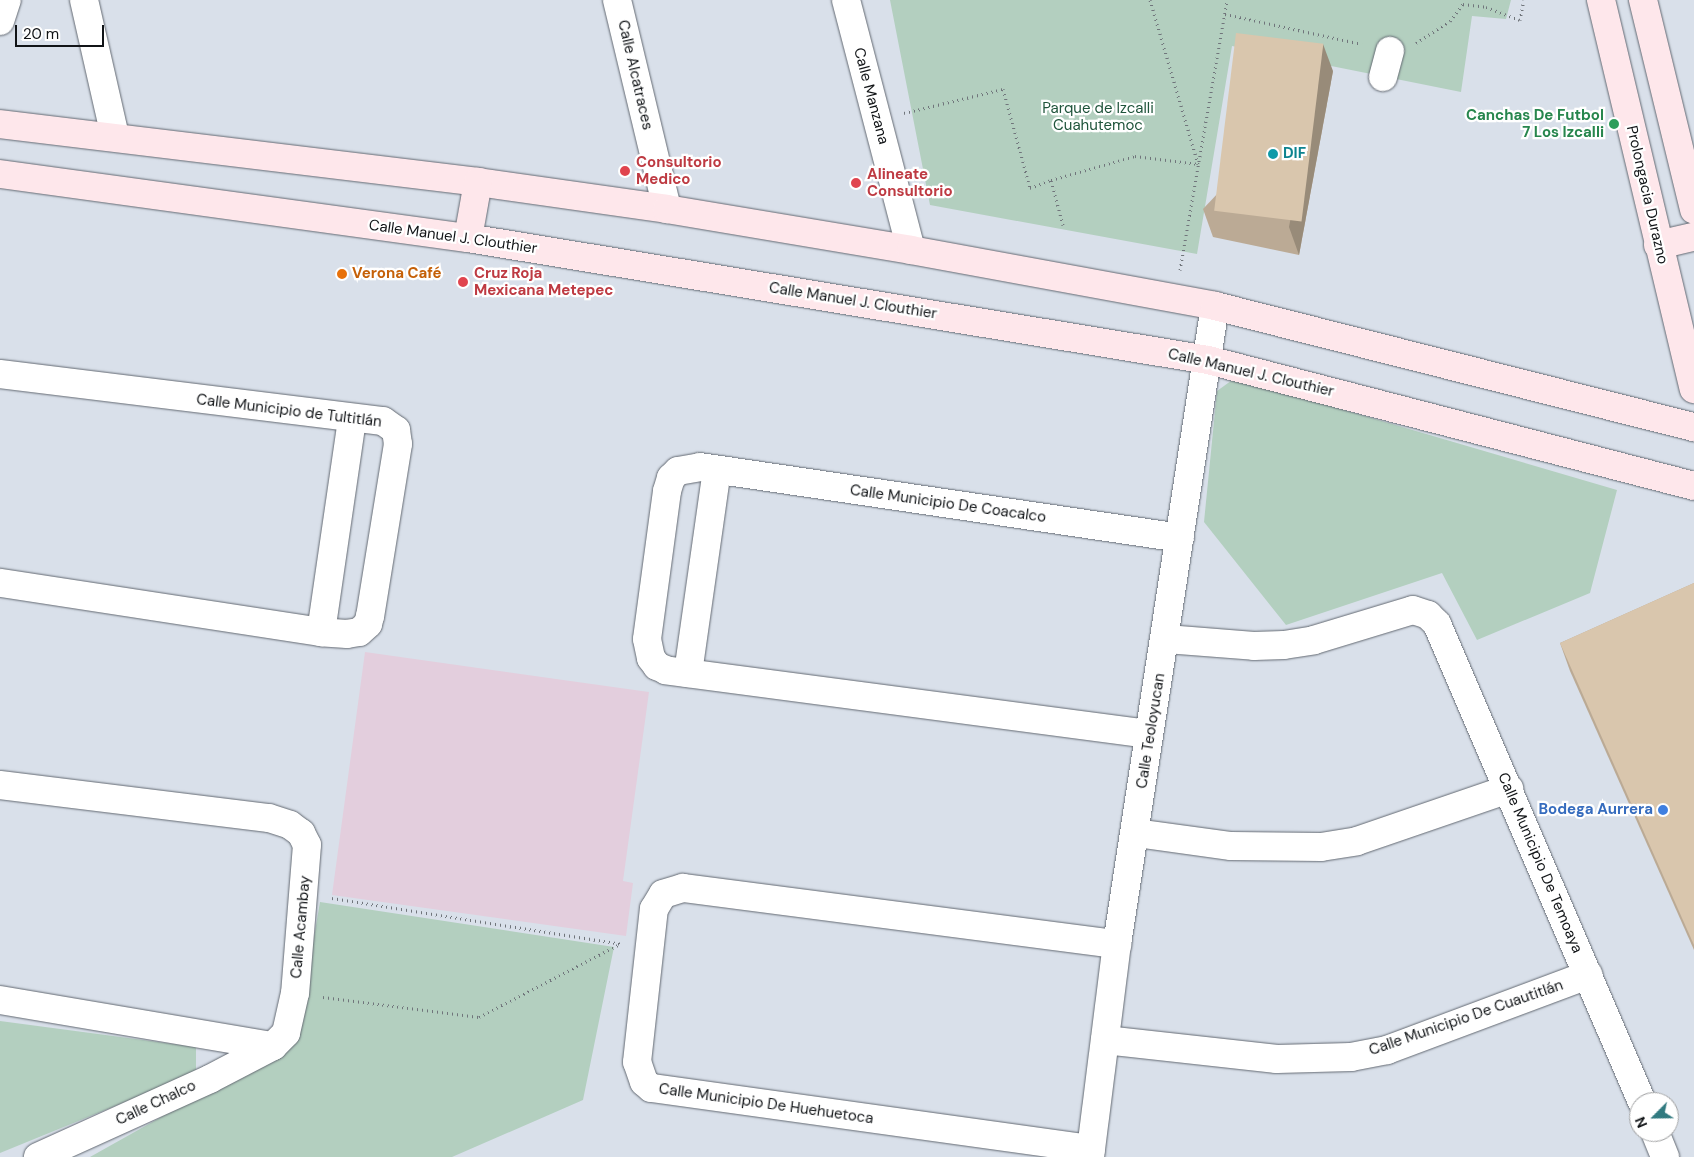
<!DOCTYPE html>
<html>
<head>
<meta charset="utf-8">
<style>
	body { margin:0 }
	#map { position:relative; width:1694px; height:1157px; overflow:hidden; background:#d9e0ea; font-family:"DM Sans",sans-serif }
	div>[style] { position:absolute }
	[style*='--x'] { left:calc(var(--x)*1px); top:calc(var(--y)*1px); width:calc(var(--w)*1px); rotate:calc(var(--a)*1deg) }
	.education>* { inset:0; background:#e3cedd }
	.green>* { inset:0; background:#b3cfbf }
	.path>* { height:3px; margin-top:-1.5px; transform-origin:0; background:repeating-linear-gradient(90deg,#70757b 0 1px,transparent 0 5px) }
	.roads { filter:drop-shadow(0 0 1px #636972) drop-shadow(0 0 1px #636972) }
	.street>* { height:28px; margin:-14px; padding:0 14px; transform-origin:14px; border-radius:14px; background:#fff }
	.secondary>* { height:28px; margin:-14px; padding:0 14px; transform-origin:14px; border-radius:14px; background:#fee7eb }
	.wall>* { inset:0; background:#bbaa95 }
	.shaded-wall>* { inset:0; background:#988b79 }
	.building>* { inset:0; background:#d9c6ad; transform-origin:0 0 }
	.dots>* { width:14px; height:14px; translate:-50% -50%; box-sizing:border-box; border:2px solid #fff; border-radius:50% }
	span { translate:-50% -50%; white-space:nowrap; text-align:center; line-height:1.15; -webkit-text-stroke:4.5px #fff; paint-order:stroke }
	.street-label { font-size:15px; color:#111417 }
	.park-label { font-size:15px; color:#1f543b }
	.leisure-label { font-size:15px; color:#27864d; font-weight:700 }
	.right { translate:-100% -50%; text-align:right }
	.culture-label { font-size:15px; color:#0d838f; font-weight:700 }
	.left { translate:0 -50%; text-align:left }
	.health-label { font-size:15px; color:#be3a42; font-weight:700 }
	.food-label { font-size:15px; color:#c56008; font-weight:700 }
	.shop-label { font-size:15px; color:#366cbe; font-weight:700 }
	.north { position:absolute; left:1629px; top:1092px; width:50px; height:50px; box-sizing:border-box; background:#fff; border:1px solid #a0a1a2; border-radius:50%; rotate:247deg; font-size:14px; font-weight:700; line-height:20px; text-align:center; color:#111417 }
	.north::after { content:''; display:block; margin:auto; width:18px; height:22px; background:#317a80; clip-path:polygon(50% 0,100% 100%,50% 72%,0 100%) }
	.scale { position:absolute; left:15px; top:25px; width:89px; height:22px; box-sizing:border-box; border:2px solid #111417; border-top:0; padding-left:6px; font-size:15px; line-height:18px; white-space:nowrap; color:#111417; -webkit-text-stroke:4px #fff; paint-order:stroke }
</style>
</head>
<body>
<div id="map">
	<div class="education">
		<i style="clip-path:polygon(365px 652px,649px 692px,623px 881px,633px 883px,626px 936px,332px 895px)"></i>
	</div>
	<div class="green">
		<i style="clip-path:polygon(890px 0,1511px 0,1506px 19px,1472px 16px,1461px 92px,1232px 46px,1197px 254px,930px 205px)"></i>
		<i style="clip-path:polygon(1235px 378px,1617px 490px,1590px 593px,1477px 640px,1442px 573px,1286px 625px,1204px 522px,1217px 391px)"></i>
		<i style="clip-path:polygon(320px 902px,614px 947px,583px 1100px,452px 1157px,90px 1157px,254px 1065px,302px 1007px)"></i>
		<i style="clip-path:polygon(0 1021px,196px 1047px,196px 1073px,0 1153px)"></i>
	</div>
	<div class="path">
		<i style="--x:1225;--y:14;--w:140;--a:12.4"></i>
		<i style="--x:1416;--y:43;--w:40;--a:-32.9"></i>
		<i style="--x:1450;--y:21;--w:21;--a:-53"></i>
		<i style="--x:1463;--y:4;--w:23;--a:7"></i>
		<i style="--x:1486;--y:7;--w:36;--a:21"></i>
		<i style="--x:1520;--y:20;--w:20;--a:-79"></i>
		<i style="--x:904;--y:113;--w:102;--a:-13.6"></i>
		<i style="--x:1003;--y:89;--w:103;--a:74.7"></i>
		<i style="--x:1030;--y:188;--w:22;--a:-21"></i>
		<i style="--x:1063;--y:225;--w:47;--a:-104.9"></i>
		<i style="--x:1051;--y:180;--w:87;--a:-15.9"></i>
		<i style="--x:1135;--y:156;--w:64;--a:7.2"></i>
		<i style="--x:1198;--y:164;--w:171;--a:-106.3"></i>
		<i style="--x:1180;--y:270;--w:274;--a:-80.1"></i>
		<i style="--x:332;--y:898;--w:294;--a:9"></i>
		<i style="--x:323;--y:997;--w:157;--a:7.3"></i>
		<i style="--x:479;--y:1017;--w:159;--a:-27.4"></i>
	</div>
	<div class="roads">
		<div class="street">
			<i style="--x:84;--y:0;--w:139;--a:77.2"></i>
			<i style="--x:617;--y:0;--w:215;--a:76.5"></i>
			<i style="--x:846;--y:0;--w:258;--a:75.4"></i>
			<i style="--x:0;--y:21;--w:22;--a:-72"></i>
			<i style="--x:1383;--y:77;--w:27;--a:-75"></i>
			<i style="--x:0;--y:374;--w:386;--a:7"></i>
			<i style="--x:383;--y:421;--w:16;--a:35"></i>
			<i style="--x:396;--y:430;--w:14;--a:82"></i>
			<i style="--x:398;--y:444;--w:174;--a:99.2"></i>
			<i style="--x:370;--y:616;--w:8;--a:104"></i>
			<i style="--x:368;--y:624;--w:12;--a:138"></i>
			<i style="--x:359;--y:632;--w:12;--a:171"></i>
			<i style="--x:347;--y:634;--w:26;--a:-176"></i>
			<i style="--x:321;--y:632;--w:325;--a:-171.3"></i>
			<i style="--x:321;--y:632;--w:215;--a:-81.7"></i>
			<i style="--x:1166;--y:639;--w:88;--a:4.5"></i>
			<i style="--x:1254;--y:646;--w:30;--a:-2"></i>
			<i style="--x:1284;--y:645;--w:30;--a:-9"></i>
			<i style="--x:1314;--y:640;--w:103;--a:-16.9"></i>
			<i style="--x:1413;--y:610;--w:16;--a:18"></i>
			<i style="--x:1428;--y:615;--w:13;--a:45"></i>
			<i style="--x:1437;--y:624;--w:520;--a:66.79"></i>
			<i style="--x:688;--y:673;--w:205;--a:-81.9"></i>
			<i style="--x:1149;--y:734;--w:487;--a:-172.5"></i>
			<i style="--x:666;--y:670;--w:10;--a:-156"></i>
			<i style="--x:657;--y:666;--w:10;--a:-127"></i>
			<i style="--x:651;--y:658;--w:19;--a:-102"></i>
			<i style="--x:647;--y:639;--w:149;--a:-82.3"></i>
			<i style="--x:667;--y:491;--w:14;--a:-73"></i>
			<i style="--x:671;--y:478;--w:10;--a:-45"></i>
			<i style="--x:678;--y:471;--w:22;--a:-10"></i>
			<i style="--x:700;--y:467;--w:485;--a:8.4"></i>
			<i style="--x:0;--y:785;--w:271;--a:7"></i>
			<i style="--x:269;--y:818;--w:22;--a:18"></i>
			<i style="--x:290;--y:825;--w:14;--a:36"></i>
			<i style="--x:301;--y:833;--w:13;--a:63"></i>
			<i style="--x:307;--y:845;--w:148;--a:94.6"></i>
			<i style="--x:295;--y:993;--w:41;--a:102.7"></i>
			<i style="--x:286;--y:1033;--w:18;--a:135"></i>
			<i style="--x:273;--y:1046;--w:71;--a:152.4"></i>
			<i style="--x:210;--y:1079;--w:189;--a:155.6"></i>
			<i style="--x:1136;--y:833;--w:96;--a:7.8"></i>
			<i style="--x:1231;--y:846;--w:90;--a:0.6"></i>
			<i style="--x:1321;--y:847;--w:36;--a:-9"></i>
			<i style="--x:1357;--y:841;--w:161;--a:-18.9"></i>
			<i style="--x:0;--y:1000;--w:277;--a:9.6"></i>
			<i style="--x:1105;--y:1040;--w:173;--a:6.3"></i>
			<i style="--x:1277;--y:1059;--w:74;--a:-1.5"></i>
			<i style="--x:1351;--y:1057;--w:37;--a:-11"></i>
			<i style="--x:1387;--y:1050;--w:215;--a:-20.5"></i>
			<i style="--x:1655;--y:1132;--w:27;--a:68"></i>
			<i style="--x:1091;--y:1149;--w:444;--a:-172.1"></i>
			<i style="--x:651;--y:1088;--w:9;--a:-139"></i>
			<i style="--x:644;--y:1082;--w:21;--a:-109"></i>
			<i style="--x:637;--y:1062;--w:154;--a:-83.7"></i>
			<i style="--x:654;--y:909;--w:17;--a:-59"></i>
			<i style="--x:663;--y:894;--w:21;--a:-17"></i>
			<i style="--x:683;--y:888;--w:438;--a:7.4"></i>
			<i style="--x:1090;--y:1157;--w:215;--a:-82.8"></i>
			<i style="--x:1117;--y:944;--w:645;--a:-81.27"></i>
		</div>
		<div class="secondary">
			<i style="--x:1601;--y:0;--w:400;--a:76.6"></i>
			<i style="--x:1643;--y:0;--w:216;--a:76.3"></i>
			<i style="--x:0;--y:124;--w:482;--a:6.9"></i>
			<i style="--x:478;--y:182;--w:191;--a:8.1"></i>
			<i style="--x:667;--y:209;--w:247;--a:9.5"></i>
			<i style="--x:911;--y:250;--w:309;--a:10.4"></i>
			<i style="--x:1215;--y:306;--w:494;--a:14.2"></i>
			<i style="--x:0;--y:174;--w:472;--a:7.8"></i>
			<i style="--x:468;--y:238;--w:750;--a:9.36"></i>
			<i style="--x:1208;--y:360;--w:502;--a:14.53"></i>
			<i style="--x:468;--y:238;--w:57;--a:-79.9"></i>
			<i style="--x:1658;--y:245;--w:37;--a:-13"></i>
		</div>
	</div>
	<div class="wall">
		<i style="clip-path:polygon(1333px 71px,1299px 255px,1213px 237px,1203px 209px)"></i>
		<i style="clip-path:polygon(1694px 583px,1694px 950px,1570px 671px,1560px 643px)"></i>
	</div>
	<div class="shaded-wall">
		<i style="clip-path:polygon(1323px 44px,1333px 71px,1299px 255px,1289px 227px)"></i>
	</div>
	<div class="building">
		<i style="left:1236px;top:33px;width:88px;height:179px;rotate:7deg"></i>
		<i style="clip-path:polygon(1694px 583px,1694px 945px,1560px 643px)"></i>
	</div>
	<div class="dots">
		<i style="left:1614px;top:124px;background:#2e9e5b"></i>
		<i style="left:1273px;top:154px;background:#0f9aa8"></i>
		<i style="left:625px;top:171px;background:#e0444e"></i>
		<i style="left:856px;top:183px;background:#e0444e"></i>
		<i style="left:342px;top:274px;background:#e8710a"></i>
		<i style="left:463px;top:282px;background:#e0444e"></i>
		<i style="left:1663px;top:810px;background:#3f7fe0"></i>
	</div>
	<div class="street-label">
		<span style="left:635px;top:75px;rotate:77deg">Calle Alcatraces</span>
		<span style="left:871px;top:96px;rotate:75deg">Calle Manzana</span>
		<span style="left:1647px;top:195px;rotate:77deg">Prolongacia Durazno</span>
		<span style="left:453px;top:237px;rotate:8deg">Calle Manuel J. Clouthier</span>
		<span style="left:853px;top:301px;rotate:9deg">Calle Manuel J. Clouthier</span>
		<span style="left:1251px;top:373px;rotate:13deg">Calle Manuel J. Clouthier</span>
		<span style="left:289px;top:411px;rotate:7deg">Calle Municipio de Tultitlán</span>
		<span style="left:948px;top:504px;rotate:8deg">Calle Municipio De Coacalco</span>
		<span style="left:1151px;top:731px;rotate:-81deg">Calle Teoloyucan</span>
		<span style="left:1540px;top:863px;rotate:67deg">Calle Municipio De Temoaya</span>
		<span style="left:301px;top:927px;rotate:-85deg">Calle Acambay</span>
		<span style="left:1466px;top:1018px;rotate:-19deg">Calle Municipio De Cuautitlán</span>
		<span style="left:156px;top:1103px;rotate:-25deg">Calle Chalco</span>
		<span style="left:766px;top:1104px;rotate:8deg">Calle Municipio De Huehuetoca</span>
	</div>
	<div class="park-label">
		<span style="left:1098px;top:117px">Parque de Izcalli<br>Cuahutemoc</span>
	</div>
	<div class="leisure-label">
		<span class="right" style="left:1604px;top:124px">Canchas De Futbol<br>7 Los Izcalli</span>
	</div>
	<div class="culture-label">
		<span class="left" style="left:1283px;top:154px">DIF</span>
	</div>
	<div class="health-label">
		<span class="left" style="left:636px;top:171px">Consultorio<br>Medico</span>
		<span class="left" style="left:867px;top:183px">Alineate<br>Consultorio</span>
		<span class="left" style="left:474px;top:282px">Cruz Roja<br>Mexicana Metepec</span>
	</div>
	<div class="food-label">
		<span class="left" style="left:352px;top:274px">Verona Café</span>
	</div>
	<div class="shop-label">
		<span class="right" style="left:1653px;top:810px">Bodega Aurrera</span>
	</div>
	<div class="north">N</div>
	<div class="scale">20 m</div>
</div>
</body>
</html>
